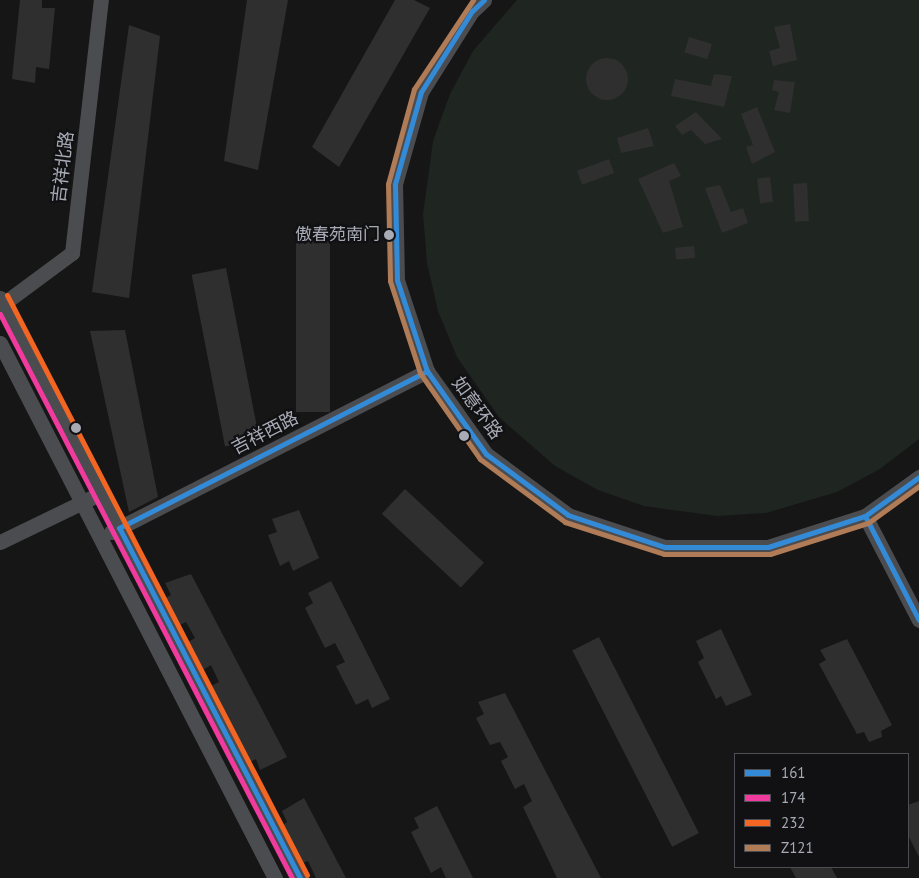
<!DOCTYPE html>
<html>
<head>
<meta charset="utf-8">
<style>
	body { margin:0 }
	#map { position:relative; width:919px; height:878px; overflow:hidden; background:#161616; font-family:"PT Sans","Noto Sans SC",sans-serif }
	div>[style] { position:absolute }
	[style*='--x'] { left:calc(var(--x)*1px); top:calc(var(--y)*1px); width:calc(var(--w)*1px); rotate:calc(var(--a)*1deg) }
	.green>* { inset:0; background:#1f2520 }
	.building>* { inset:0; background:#2f2f30; transform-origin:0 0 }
	.round { border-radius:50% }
	.minor>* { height:15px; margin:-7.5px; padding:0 7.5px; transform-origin:7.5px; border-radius:7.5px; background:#4b4c4f }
	.bus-1>* { height:5px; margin:-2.5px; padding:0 2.5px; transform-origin:2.5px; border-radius:2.5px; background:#338bd7 }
	.bus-2>* { height:5px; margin:-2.5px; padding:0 2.5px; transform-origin:2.5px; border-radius:2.5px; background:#f13a9d }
	.bus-3>* { height:5px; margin:-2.5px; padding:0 2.5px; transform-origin:2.5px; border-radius:2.5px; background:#f26522 }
	.bus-4>* { height:5px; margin:-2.5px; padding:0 2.5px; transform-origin:2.5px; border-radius:2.5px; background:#b07c57 }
	.dots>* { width:14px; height:14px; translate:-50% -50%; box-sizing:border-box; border:2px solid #111012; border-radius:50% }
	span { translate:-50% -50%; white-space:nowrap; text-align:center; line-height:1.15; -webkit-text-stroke:4.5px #111012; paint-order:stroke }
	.bus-label { font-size:17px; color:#a8abb6 }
	.right { translate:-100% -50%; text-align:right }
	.street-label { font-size:18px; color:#a8abb6 }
	.legend { position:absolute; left:734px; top:753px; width:175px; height:115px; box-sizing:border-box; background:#111012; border:1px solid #4d4e54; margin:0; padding:6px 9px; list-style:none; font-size:15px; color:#a8abb6 }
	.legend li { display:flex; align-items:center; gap:10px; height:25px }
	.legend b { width:25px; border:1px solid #4d4e54 }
</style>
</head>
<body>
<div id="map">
	<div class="green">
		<i style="clip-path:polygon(517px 0,919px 0,919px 439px,880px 469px,837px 492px,766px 513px,717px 516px,644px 506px,598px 490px,555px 466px,499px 417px,457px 357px,438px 311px,427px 263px,423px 214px,433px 141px,450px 94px,473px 51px)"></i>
	</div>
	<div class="building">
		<i style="clip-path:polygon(20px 0,42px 0,42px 8px,55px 8px,49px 69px,36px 67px,35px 83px,12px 79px)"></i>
		<i style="clip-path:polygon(247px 0,288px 0,258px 170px,224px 161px)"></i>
		<i style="clip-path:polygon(395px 0,414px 0,430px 8px,339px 167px,312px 147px)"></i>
		<i style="clip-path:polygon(790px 24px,797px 60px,773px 66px,769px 51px,780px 48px,774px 27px)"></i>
		<i style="clip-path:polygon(129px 25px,160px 36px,129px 298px,92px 292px)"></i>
		<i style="left:689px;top:37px;width:24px;height:16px;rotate:17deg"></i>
		<i class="round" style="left:586px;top:58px;width:42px;height:42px"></i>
		<i style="clip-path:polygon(714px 74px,732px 76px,724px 107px,671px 96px,675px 79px,711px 86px)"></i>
		<i style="clip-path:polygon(774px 80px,795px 82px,790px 113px,774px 110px,779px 92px,772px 90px)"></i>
		<i style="clip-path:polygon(757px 107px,775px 152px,752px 164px,746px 147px,753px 145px,741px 114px)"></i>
		<i style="clip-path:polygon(696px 112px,722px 139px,705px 144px,691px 130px,682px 135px,675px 126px)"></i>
		<i style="clip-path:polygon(648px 128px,654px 146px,621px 153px,617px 138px)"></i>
		<i style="left:609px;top:159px;width:15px;height:34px;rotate:70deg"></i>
		<i style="clip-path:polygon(674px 163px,681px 176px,669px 181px,683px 227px,663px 233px,638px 179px)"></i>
		<i style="left:770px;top:177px;width:25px;height:13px;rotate:83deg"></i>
		<i style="left:807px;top:183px;width:38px;height:14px;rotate:87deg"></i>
		<i style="clip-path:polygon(720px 185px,731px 212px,743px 208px,748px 223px,722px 233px,705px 188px)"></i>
		<i style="left:296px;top:227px;width:34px;height:185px"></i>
		<i style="left:694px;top:246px;width:12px;height:19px;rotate:85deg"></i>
		<i style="left:226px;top:268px;width:175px;height:35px;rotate:79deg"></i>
		<i style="clip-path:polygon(125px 330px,158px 497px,129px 512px,90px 331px)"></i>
		<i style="left:405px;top:489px;width:108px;height:34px;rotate:43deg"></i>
		<i style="clip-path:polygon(299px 510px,319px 558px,293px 571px,289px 561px,280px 566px,268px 535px,277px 532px,272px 519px)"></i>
		<i style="clip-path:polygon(191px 574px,287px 757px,260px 770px,256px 759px,250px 762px,211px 686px,219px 682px,211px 665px,203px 670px,188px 642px,195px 638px,186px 622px,180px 625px,165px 598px,171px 595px,165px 583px)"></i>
		<i style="clip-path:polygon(331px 581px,390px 699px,372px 708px,368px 699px,356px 705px,336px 666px,345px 662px,335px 643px,325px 648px,305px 608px,313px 603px,308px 593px)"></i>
		<i style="clip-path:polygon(721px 629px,752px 695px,726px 706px,721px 696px,716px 699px,698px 662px,704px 658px,696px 641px)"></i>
		<i style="left:599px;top:637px;width:220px;height:30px;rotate:63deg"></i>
		<i style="clip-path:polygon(847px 639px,892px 725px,881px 731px,882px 737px,869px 742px,864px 732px,857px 734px,819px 664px,826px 660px,820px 650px)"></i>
		<i style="clip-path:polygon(505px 693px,601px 878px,557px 878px,523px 807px,532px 801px,524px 784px,515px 789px,501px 761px,508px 757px,500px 742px,490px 745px,476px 718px,484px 714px,478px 702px)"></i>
		<i style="clip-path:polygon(304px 798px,346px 878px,316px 878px,308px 861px,303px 863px,283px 825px,287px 822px,282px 811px)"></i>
		<i style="clip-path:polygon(919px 801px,919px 857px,908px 835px,908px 805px)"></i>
		<i style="clip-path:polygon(437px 806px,473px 878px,446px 878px,441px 867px,431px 873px,411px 832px,419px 828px,414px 818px)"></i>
		<i style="clip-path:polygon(790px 867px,831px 867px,837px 878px,796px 878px)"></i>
	</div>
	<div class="minor">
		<i style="--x:484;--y:0;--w:16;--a:137"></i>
		<i style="--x:472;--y:11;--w:96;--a:122.2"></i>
		<i style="--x:421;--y:92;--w:96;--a:105.8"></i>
		<i style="--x:395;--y:184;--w:96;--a:88.8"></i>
		<i style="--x:397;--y:280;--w:96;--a:71.8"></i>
		<i style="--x:427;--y:371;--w:102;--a:54.6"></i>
		<i style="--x:486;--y:454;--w:102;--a:36.6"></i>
		<i style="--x:568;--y:515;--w:102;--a:18.3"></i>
		<i style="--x:665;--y:547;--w:103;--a:0"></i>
		<i style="--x:768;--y:547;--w:102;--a:-17.7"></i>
		<i style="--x:865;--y:516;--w:67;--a:-35.8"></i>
		<i style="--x:0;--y:298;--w:653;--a:62.65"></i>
		<i style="--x:3;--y:304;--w:86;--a:-36.5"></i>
		<i style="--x:72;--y:253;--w:255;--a:-83.5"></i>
		<i style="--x:0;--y:343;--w:602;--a:62.8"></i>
		<i style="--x:865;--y:516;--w:117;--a:62.6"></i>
		<i style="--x:111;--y:532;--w:355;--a:-27"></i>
		<i style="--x:0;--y:542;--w:101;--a:-25.8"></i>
	</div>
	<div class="bus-1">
		<i style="--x:484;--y:0;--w:16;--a:137"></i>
		<i style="--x:472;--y:11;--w:96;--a:122.2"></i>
		<i style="--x:421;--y:92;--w:96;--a:105.8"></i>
		<i style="--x:395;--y:184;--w:96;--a:88.8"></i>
		<i style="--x:397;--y:280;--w:96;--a:71.8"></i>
		<i style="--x:427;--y:371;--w:102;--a:54.6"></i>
		<i style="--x:486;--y:454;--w:102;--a:36.6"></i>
		<i style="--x:568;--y:515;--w:102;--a:18.3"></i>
		<i style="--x:665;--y:547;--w:103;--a:0"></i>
		<i style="--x:768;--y:547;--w:102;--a:-17.7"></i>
		<i style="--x:865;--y:516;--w:67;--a:-35.8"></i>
		<i style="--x:865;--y:516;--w:117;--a:62.6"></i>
		<i style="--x:300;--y:878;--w:394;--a:-117.3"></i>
		<i style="--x:119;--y:528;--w:346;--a:-27"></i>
	</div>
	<div class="bus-2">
		<i style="--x:0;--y:314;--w:635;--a:62.63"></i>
	</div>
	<div class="bus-3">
		<i style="--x:7;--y:295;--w:653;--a:62.65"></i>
	</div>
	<div class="bus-4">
		<i style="--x:473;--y:0;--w:107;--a:123.5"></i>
		<i style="--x:414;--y:89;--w:98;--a:105.3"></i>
		<i style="--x:388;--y:184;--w:97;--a:88.8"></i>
		<i style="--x:390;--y:281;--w:97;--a:71.9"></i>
		<i style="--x:420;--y:373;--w:105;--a:55.1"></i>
		<i style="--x:480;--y:459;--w:106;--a:36.5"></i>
		<i style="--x:565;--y:522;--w:104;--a:17.9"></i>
		<i style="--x:664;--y:554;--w:106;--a:0"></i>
		<i style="--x:770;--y:554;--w:103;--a:-17.6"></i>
		<i style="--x:868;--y:523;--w:63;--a:-36"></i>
	</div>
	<div class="dots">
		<i style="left:389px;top:235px;background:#a8abb6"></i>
		<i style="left:76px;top:428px;background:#a8abb6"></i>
		<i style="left:464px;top:436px;background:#a8abb6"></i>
	</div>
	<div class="bus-label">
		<span class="right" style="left:380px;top:235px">傲春苑南门</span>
	</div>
	<div class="street-label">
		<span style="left:63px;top:167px;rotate:-83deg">吉祥北路</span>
		<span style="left:477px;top:408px;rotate:54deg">如意环路</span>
		<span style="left:265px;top:433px;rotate:-27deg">吉祥西路</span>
	</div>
	<ul class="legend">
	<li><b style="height:6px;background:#338bd7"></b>161</li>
	<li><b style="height:6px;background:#f13a9d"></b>174</li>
	<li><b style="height:6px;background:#f26522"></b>232</li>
	<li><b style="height:6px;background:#b07c57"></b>Z121</li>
	</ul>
</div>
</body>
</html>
